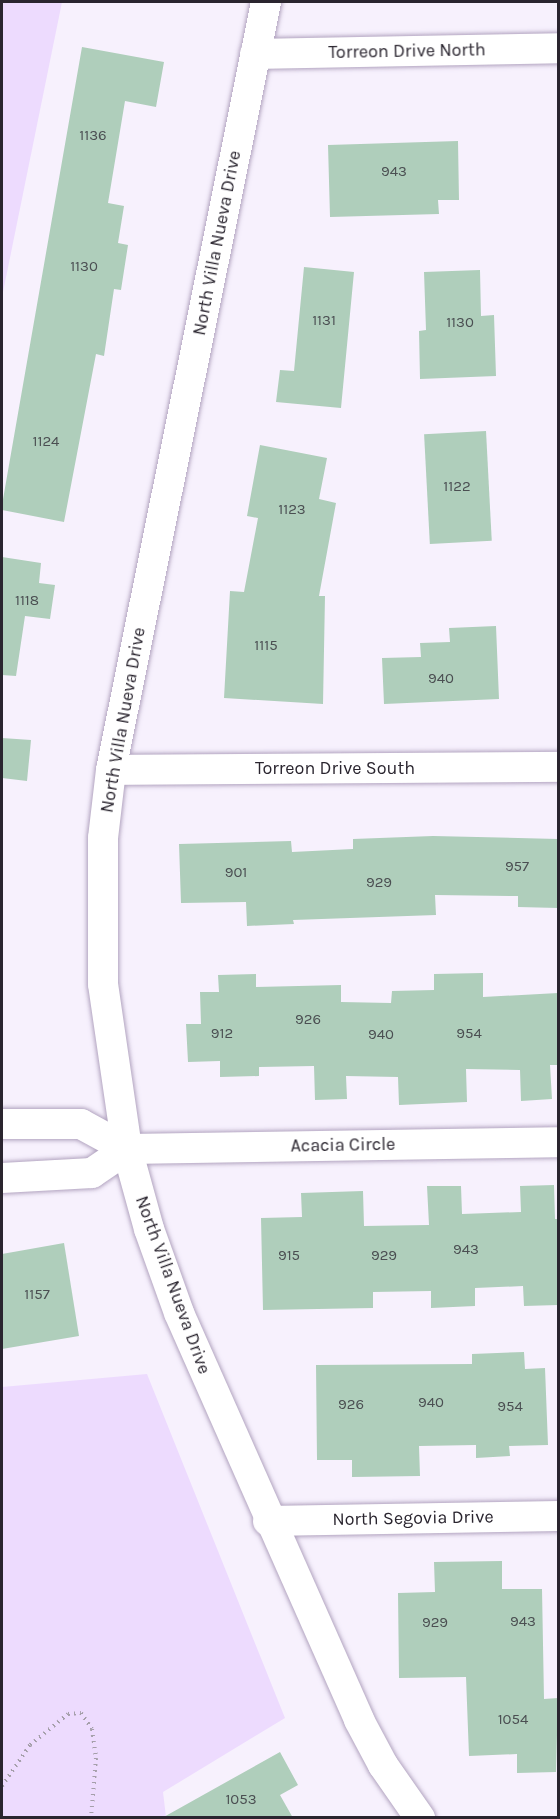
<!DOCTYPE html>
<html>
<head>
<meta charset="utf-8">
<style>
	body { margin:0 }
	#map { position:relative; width:560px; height:1819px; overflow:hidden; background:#f7f1fd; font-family:Karla,sans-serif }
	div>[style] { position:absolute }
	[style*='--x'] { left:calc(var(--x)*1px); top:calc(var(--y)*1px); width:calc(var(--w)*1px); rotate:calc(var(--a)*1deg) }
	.green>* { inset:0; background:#eddbfe }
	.building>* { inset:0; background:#afcebb; transform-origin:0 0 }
	.path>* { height:4px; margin-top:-2px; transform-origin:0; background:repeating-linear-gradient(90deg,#a59faa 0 1.5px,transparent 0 6px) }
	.roads { filter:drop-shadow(0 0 2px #b2a4c0) drop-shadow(0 0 2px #b2a4c0) }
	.street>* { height:30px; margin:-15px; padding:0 15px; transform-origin:15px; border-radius:15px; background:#fff }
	span { translate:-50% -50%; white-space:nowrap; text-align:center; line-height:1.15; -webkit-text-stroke:6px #fff; paint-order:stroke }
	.number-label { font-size:15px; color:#4b4f52 }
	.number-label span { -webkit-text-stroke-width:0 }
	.street-label { font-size:18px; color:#2a252f }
	.frame { position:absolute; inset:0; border:3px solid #2a252f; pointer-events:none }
</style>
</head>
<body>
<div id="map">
	<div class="green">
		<i style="clip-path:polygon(2px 2px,62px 2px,2px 297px)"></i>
		<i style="clip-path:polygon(147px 1374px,285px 1718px,163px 1792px,166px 1817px,2px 1818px,2px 1387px)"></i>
	</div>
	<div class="building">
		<i style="clip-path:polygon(82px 47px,164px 62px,156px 107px,125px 101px,108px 203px,124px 206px,118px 243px,128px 245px,121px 290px,114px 289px,104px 356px,96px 354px,64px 522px,2px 510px,2px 505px)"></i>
		<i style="clip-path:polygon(458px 141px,459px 200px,438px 200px,439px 214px,330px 217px,328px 145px)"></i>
		<i style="clip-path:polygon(304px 267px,354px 272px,341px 408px,276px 402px,280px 370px,294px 371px)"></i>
		<i style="clip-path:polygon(480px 270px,481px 316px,494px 315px,496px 376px,420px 379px,419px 331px,426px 330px,424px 272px)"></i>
		<i style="left:486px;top:431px;width:110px;height:62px;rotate:87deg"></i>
		<i style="clip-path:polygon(260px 445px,327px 458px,319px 499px,336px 503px,319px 596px,325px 596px,323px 704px,224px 698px,230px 591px,244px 592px,258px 518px,247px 516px)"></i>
		<i style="clip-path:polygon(2px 557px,41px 563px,39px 583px,55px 585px,50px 619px,25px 616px,16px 676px,2px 675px)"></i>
		<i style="clip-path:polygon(496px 626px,499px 699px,384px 704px,382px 658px,421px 657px,420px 643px,450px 642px,449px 628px)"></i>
		<i style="clip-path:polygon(2px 738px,31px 740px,27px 781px,2px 778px)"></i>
		<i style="clip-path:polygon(433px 836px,558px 839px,558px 908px,518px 907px,518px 896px,435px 895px,436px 915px,293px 920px,294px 924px,247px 926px,246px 902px,181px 903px,179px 844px,291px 841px,292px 852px,353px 849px,353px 839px)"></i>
		<i style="clip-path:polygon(483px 973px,483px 997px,558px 993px,558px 1065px,550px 1065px,552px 1099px,521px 1101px,520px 1070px,466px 1069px,467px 1102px,399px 1105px,398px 1077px,346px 1076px,347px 1099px,315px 1100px,314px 1066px,259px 1067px,259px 1076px,220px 1077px,220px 1061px,188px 1062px,186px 1024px,201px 1024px,200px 992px,219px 992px,218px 975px,256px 974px,256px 987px,341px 985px,341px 1002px,391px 1003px,392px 991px,434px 990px,434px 974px)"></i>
		<i style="clip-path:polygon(554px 1185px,555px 1219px,558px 1219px,558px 1305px,524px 1306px,523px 1286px,475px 1288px,475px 1306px,431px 1308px,431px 1291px,373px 1292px,373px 1308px,263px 1310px,261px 1218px,302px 1217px,301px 1193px,363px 1191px,364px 1226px,429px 1225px,427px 1186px,461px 1186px,462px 1214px,521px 1212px,520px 1186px)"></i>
		<i style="clip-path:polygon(64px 1243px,79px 1336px,2px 1349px,2px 1254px)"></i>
		<i style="clip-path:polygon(524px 1352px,525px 1369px,545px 1368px,548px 1445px,509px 1446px,510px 1456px,476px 1458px,476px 1445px,419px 1446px,420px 1476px,352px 1477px,352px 1460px,317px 1460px,316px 1365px,472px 1364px,472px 1354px)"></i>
		<i style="clip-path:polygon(502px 1561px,502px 1589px,542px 1589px,544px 1699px,558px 1698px,556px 1772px,517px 1773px,517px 1754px,469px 1756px,466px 1677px,399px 1678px,398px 1593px,435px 1592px,434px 1562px)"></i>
		<i style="clip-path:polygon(280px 1752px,298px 1785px,280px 1795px,293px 1818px,162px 1818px)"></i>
	</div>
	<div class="path">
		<i style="--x:2;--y:1786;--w:50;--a:-55.7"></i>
		<i style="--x:30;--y:1745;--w:49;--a:-39.2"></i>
		<i style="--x:68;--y:1714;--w:13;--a:-4"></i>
		<i style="--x:81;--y:1713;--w:19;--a:55"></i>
		<i style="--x:92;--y:1729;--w:29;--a:82"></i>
		<i style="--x:96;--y:1758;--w:60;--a:94.8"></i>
	</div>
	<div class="roads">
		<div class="street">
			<i style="--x:266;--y:2;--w:783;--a:101.41"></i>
			<i style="--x:111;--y:770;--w:68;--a:96.7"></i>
			<i style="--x:103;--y:838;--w:146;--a:90"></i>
			<i style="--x:103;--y:984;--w:167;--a:81.7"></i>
			<i style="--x:127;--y:1149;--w:83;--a:74.6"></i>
			<i style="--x:149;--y:1229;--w:89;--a:70.3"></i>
			<i style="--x:179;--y:1313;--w:445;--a:66.1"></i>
			<i style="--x:359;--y:1720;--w:51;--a:61.9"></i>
			<i style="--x:383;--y:1765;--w:65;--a:55.1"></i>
			<i style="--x:255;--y:54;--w:303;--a:-1.1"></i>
			<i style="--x:111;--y:770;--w:447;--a:-0.4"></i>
			<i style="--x:2;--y:1124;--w:79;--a:0"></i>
			<i style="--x:81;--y:1124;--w:52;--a:28.5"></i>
			<i style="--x:127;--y:1149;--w:431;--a:-0.9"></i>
			<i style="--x:2;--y:1178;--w:90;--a:-3.2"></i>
			<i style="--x:92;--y:1173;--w:42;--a:-34.4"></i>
			<i style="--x:268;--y:1521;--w:290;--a:-1"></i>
		</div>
	</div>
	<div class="number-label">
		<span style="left:93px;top:136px">1136</span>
		<span style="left:394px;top:172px">943</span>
		<span style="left:84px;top:267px">1130</span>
		<span style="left:324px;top:321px">1131</span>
		<span style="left:460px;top:323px">1130</span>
		<span style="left:46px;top:442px">1124</span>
		<span style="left:457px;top:487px">1122</span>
		<span style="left:292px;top:510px">1123</span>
		<span style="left:27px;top:601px">1118</span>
		<span style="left:266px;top:646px">1115</span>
		<span style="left:441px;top:679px">940</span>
		<span style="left:517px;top:867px">957</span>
		<span style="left:236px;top:873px">901</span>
		<span style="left:379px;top:883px">929</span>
		<span style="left:308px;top:1020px">926</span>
		<span style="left:222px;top:1034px">912</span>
		<span style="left:469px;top:1034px">954</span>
		<span style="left:381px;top:1035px">940</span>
		<span style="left:466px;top:1250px">943</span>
		<span style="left:289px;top:1256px">915</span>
		<span style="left:384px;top:1256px">929</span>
		<span style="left:37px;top:1295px">1157</span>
		<span style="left:431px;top:1403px">940</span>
		<span style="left:351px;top:1405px">926</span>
		<span style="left:510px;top:1407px">954</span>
		<span style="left:523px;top:1622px">943</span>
		<span style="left:435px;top:1623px">929</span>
		<span style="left:513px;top:1720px">1054</span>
		<span style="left:241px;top:1800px">1053</span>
	</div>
	<div class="street-label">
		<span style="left:407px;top:51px;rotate:-1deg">Torreon Drive North</span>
		<span style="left:217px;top:243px;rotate:-79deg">North Villa Nueva Drive</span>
		<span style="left:123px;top:720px;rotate:-80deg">North Villa Nueva Drive</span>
		<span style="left:335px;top:768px">Torreon Drive South</span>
		<span style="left:343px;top:1145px;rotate:-1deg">Acacia Circle</span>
		<span style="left:173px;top:1285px;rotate:70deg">North Villa Nueva Drive</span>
		<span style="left:413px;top:1518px;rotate:-1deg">North Segovia Drive</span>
	</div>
	<div class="frame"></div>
</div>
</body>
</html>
